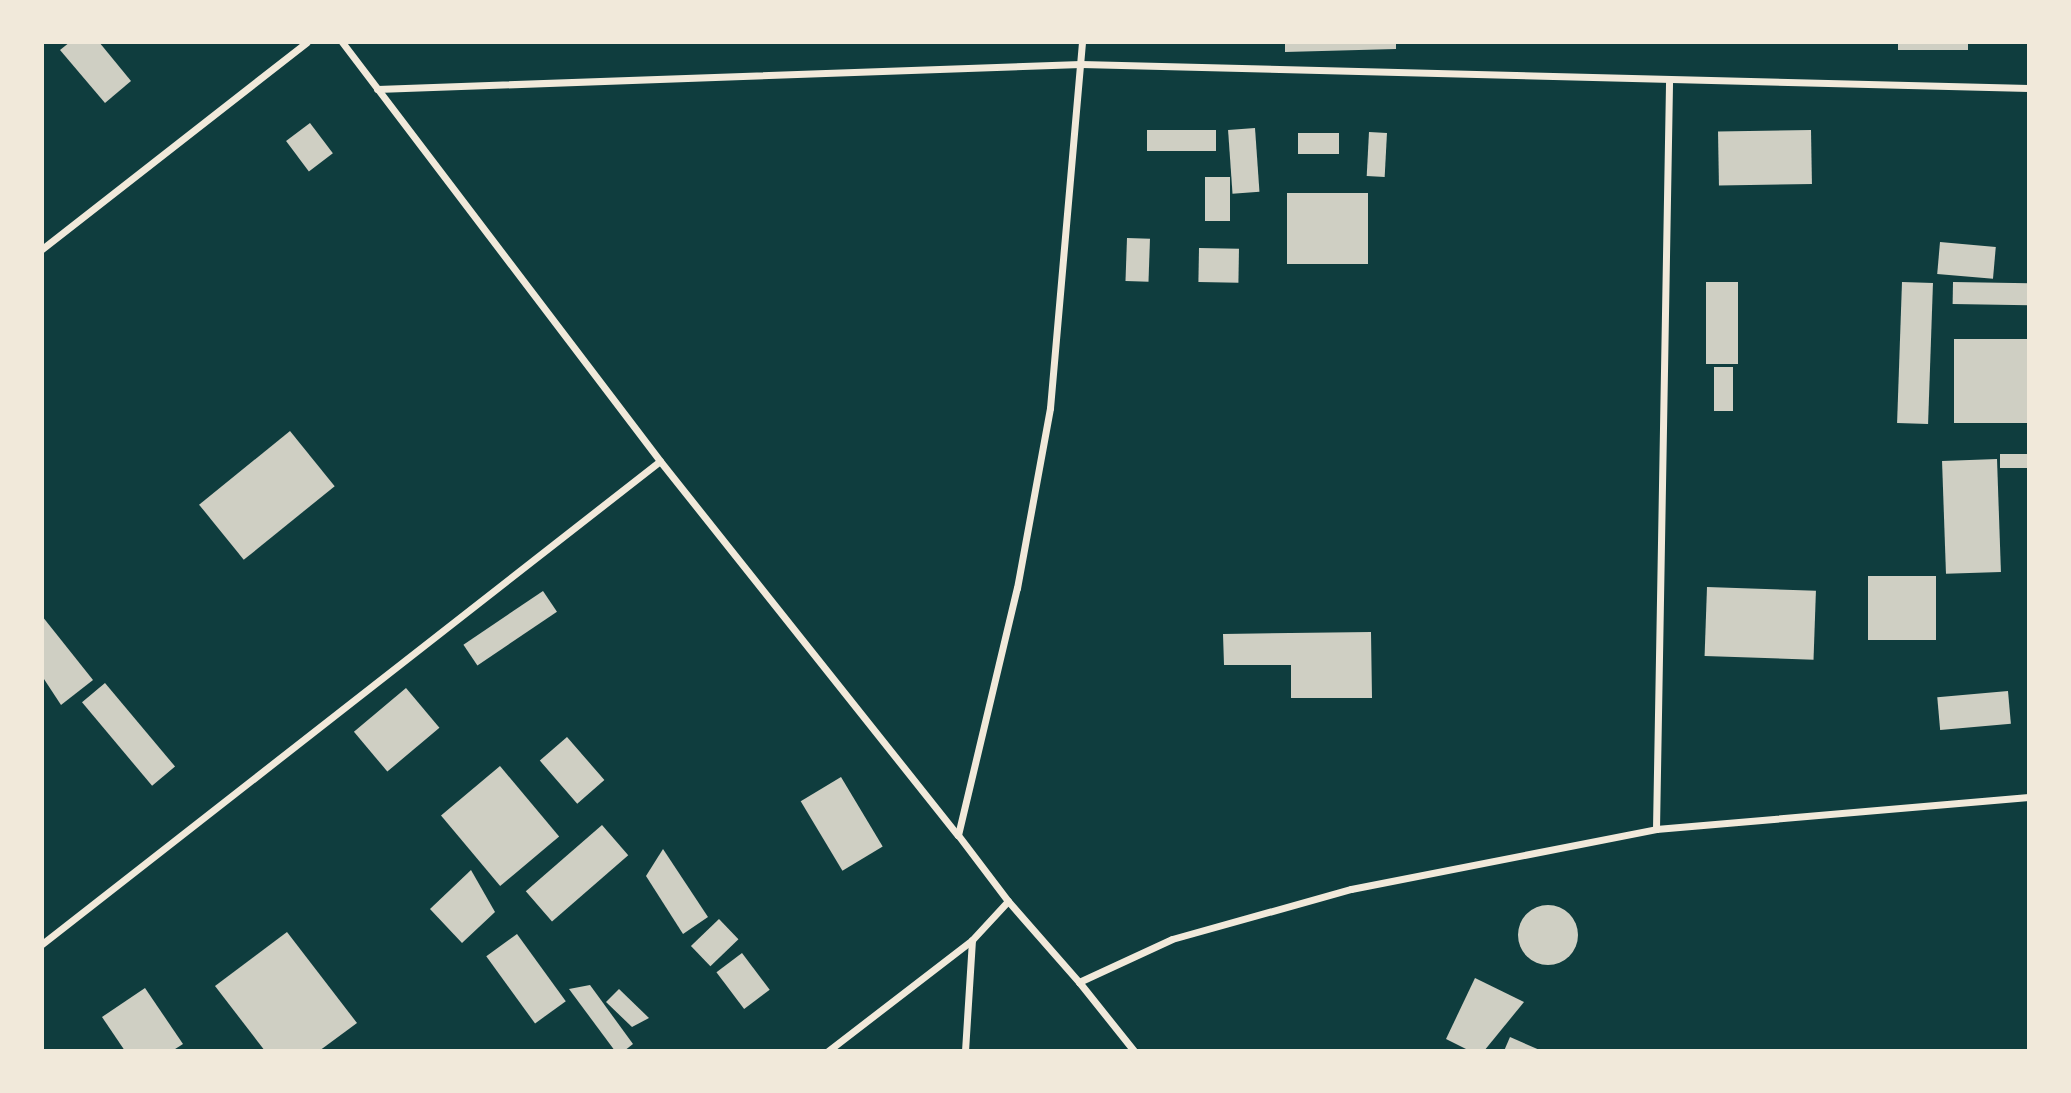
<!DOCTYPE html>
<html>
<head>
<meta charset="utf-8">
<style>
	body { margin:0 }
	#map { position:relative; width:2071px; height:1093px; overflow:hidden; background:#0f3d3e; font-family:Karla,sans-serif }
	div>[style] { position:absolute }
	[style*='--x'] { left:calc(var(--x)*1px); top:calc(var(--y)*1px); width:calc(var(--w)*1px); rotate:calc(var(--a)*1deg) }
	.building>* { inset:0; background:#cfcfc3; transform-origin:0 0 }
	.round { border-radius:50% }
	.minor>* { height:7px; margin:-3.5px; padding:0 3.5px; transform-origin:3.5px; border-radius:3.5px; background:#f1e9da }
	span { translate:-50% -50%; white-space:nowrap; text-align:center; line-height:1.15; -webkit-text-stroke:6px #f1e9da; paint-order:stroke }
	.frame { position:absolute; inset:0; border:44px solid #f1e9da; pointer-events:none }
</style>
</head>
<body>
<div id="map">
	<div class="building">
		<i style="clip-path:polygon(70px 42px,99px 42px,131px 81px,105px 103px,60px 50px)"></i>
		<i style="clip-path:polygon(1285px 42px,1396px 42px,1396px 49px,1285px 52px)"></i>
		<i style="left:1898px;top:42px;width:70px;height:8px"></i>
		<i style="left:310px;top:123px;width:38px;height:30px;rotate:53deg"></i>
		<i style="left:1255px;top:128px;width:64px;height:27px;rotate:86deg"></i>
		<i style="left:1216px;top:130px;width:21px;height:69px;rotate:90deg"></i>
		<i style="left:1811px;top:130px;width:54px;height:93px;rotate:89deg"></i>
		<i style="left:1369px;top:132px;width:18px;height:44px;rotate:3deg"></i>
		<i style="left:1339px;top:133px;width:21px;height:41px;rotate:90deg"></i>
		<i style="left:1205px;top:177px;width:25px;height:44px"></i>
		<i style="left:1368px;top:193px;width:71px;height:81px;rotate:90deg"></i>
		<i style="left:1127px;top:238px;width:23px;height:43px;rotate:2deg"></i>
		<i style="left:1940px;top:242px;width:56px;height:32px;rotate:5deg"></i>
		<i style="left:1199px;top:248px;width:40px;height:34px;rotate:1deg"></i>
		<i style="left:1706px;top:282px;width:32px;height:82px"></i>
		<i style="left:1902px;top:282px;width:31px;height:141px;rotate:2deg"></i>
		<i style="left:1953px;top:282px;width:76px;height:22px;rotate:1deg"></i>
		<i style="left:2029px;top:339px;width:84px;height:75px;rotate:90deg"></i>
		<i style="left:1714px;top:367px;width:19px;height:44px"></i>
		<i style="left:290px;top:431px;width:71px;height:117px;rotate:51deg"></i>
		<i style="left:2029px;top:454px;width:14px;height:29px;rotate:90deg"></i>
		<i style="left:1997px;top:459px;width:113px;height:55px;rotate:88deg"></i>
		<i style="left:1868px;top:576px;width:68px;height:64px"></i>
		<i style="left:1707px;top:587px;width:109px;height:69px;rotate:2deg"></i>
		<i style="left:543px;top:591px;width:25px;height:96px;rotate:56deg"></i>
		<i style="clip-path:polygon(42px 616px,93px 680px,61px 705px,42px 676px)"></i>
		<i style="clip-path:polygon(1371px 632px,1372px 698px,1291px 698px,1291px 665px,1224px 665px,1223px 634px)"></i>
		<i style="left:105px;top:683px;width:109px;height:30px;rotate:50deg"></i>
		<i style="left:406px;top:688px;width:52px;height:68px;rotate:50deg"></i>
		<i style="left:2008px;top:691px;width:33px;height:71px;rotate:85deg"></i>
		<i style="left:567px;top:737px;width:57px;height:36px;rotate:49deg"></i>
		<i style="left:500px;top:766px;width:92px;height:77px;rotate:50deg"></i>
		<i style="left:841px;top:777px;width:81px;height:47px;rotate:59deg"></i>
		<i style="left:602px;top:825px;width:40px;height:101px;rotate:49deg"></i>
		<i style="clip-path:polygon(663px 849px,708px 917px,683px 934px,646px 876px)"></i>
		<i style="clip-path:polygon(471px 870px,495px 912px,462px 943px,430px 909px)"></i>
		<i class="round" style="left:1518px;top:905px;width:60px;height:60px"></i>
		<i style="left:719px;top:919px;width:28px;height:39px;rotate:46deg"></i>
		<i style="clip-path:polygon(287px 932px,357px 1023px,319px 1051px,265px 1051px,215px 986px)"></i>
		<i style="left:517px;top:934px;width:83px;height:38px;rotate:54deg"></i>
		<i style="left:742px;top:953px;width:46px;height:32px;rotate:53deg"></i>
		<i style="clip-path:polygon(1475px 978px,1524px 1002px,1484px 1051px,1470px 1051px,1446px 1039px)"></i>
		<i style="clip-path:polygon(590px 985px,633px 1044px,624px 1051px,615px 1051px,569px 989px)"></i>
		<i style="clip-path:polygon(145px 988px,183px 1044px,172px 1051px,125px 1051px,102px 1017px)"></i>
		<i style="clip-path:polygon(619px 989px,649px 1018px,632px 1027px,606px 1002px)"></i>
		<i style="clip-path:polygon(1510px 1037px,1542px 1051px,1504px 1051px)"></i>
	</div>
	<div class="minor">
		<i style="--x:342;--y:42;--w:526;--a:52.8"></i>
		<i style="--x:660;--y:461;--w:478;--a:51.5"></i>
		<i style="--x:958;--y:835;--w:83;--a:52.9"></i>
		<i style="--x:1008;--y:901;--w:108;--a:48.8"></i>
		<i style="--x:1079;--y:982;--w:88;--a:51.4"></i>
		<i style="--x:377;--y:89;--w:704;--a:-2.03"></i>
		<i style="--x:1081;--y:64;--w:948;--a:1.45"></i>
		<i style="--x:42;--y:249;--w:336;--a:-38"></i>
		<i style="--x:1656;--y:829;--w:748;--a:-89"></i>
		<i style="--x:958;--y:835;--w:254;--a:-76.6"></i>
		<i style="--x:1017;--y:588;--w:183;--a:-79.6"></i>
		<i style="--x:1050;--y:408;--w:367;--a:-85"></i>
		<i style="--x:42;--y:944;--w:784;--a:-38.01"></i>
		<i style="--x:1079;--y:982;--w:102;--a:-24.8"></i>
		<i style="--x:1172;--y:939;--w:186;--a:-15.6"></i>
		<i style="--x:1351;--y:889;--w:311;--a:-11.1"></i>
		<i style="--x:1656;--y:829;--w:374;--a:-4.9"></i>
		<i style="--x:828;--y:1051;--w:182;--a:-37.6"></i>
		<i style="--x:972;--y:940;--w:53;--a:-47.3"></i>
		<i style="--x:965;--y:1051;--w:111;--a:-86.4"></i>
	</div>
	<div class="frame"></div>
</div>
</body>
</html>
